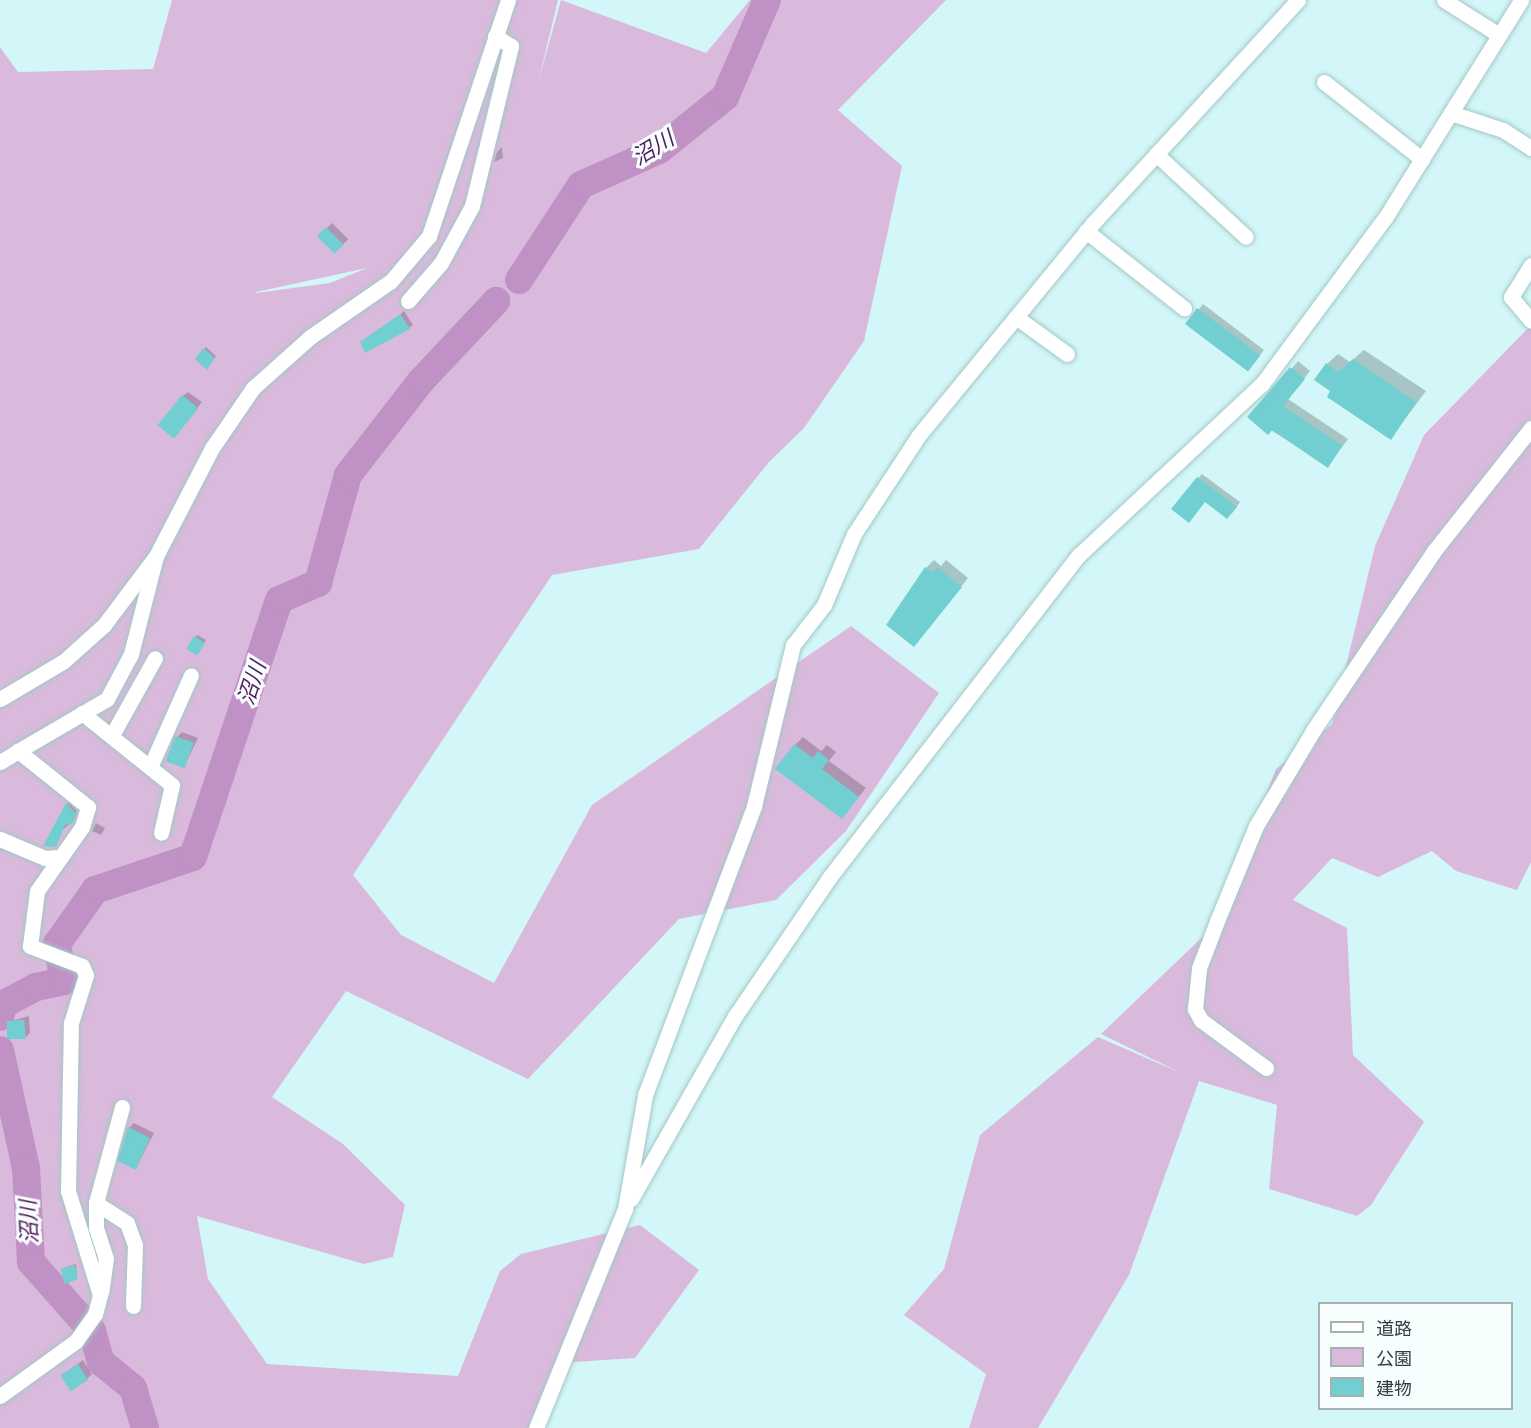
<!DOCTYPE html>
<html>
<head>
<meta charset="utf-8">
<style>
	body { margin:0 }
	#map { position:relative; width:1531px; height:1428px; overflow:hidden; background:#d3f7f8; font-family:Montserrat,"Noto Sans JP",sans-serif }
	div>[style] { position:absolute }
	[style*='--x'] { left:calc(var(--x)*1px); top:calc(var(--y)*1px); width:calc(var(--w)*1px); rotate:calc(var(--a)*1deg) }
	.green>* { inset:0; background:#dabadc }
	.shadow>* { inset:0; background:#0003; transform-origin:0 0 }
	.river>* { height:28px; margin:-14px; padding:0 14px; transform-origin:14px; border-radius:14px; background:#c091c4 }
	.building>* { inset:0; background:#71ced1; transform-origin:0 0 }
	.roads { filter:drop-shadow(0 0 2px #a3c7c7) drop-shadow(0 0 2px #a3c7c7) }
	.minor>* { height:15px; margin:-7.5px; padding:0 7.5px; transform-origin:7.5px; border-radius:7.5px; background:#fff }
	span { translate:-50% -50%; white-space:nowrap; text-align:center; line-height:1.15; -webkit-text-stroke:6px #f7fefe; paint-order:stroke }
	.water-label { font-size:22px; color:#571e5d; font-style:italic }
	.legend { position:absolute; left:1318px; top:1302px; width:195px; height:108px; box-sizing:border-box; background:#f7fefe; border:2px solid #a7b1b1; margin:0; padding:8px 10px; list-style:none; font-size:18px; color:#2f3e3e }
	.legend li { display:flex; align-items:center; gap:12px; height:30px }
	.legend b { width:30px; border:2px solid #a7b1b1 }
</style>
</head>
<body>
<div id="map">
	<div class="green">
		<i style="clip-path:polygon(evenodd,172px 0,558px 0,539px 79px,561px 0,706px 53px,750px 0,946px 0,838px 110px,902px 166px,864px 341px,804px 428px,769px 462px,699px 549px,552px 575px,353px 875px,401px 935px,494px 983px,592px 805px,851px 626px,939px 693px,846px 831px,776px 900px,679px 919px,528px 1079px,346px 991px,272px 1097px,343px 1144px,405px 1205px,393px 1257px,364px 1264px,197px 1216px,208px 1279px,267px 1364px,458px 1376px,500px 1271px,521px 1254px,640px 1225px,699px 1270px,635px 1358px,559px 1363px,529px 1428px,0 1428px,0 47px,18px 72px,153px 69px,172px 0,367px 268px,330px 283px,256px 293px,256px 292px,367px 268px)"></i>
		<i style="clip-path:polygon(1531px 325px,1531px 862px,1517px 890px,1456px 871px,1432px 851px,1378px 877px,1332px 858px,1293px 900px,1347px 928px,1353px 1055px,1424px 1122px,1371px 1205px,1357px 1216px,1269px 1189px,1277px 1105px,1199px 1081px,1129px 1275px,1038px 1428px,969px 1428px,986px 1374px,904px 1315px,944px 1269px,980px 1135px,1098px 1037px,1181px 1073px,1101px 1034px,1215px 925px,1276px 769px,1332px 724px,1375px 546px,1424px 435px)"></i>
	</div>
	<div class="shadow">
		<i style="clip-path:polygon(502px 147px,503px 158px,494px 162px,497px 152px)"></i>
		<i style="left:332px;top:223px;width:23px;height:18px;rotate:45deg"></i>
		<i style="clip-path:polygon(1203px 304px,1264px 350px,1253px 365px,1187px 324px)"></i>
		<i style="clip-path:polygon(404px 311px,413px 325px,409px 328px,388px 326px)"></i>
		<i style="clip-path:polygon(206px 347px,216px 356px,209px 366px,204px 349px)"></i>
		<i style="clip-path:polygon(1364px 350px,1426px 391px,1391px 438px,1332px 390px,1327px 364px,1338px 354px,1350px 362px)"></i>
		<i style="clip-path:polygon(1298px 361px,1310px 371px,1288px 399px,1348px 439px,1328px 466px,1250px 417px)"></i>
		<i style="clip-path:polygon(188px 392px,202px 402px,175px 437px,183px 396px)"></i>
		<i style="clip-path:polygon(1202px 474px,1240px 502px,1232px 513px,1206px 501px,1198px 478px)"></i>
		<i style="clip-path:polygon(934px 560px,941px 566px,946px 560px,968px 578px,921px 637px,926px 568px)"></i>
		<i style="clip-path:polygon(197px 635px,206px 640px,198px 653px,188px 649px)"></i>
		<i style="clip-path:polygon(182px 732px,198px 738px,184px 767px,177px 737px)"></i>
		<i style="clip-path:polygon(803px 737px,821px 751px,827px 745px,836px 752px,829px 761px,866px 788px,842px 817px,795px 745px)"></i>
		<i style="clip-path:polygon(69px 802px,77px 811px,75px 819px,45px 845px)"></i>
		<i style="clip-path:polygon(96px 823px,105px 828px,101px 835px,92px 831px)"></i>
		<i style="clip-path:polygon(29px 1016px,30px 1033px,25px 1038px,8px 1022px)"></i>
		<i style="clip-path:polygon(134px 1123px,154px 1133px,136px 1168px,129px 1128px)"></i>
		<i style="clip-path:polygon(76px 1264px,77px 1278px,62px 1270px,64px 1268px)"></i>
		<i style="clip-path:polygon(83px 1360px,92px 1374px,87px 1379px,62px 1375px)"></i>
	</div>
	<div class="river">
		<i style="--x:519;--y:280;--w:113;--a:-56.9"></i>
		<i style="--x:581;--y:185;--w:85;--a:-24.2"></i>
		<i style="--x:659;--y:150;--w:85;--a:-38.8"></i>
		<i style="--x:725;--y:97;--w:106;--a:-66.6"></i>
		<i style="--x:0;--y:1017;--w:14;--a:-73"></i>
		<i style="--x:4;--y:1004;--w:36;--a:-28"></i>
		<i style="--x:36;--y:987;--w:29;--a:-12"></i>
		<i style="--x:64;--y:981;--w:38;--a:-101"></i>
		<i style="--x:57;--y:944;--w:66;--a:-54.9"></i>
		<i style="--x:95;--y:890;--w:103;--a:-18.6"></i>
		<i style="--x:193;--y:857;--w:271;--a:-71.5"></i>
		<i style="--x:279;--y:600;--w:43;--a:-23.6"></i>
		<i style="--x:318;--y:583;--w:112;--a:-74.5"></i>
		<i style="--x:348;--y:475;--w:119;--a:-52.2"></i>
		<i style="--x:421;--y:381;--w:110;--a:-46.8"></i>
		<i style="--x:0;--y:1050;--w:121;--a:77.6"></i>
		<i style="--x:26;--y:1168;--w:94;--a:87"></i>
		<i style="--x:31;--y:1262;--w:92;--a:48.5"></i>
		<i style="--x:92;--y:1331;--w:32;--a:74"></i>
		<i style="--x:101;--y:1362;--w:41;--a:39.1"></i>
		<i style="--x:133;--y:1388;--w:42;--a:73.3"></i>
	</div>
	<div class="building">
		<i style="left:326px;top:227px;width:25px;height:13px;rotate:45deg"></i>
		<i style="left:1197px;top:308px;width:79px;height:20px;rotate:37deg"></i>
		<i style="clip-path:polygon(400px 314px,410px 329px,365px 353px,360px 342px)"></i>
		<i style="clip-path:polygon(203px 348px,215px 358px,207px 370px,195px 359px)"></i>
		<i style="clip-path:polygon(1353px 359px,1416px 402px,1391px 440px,1327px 397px,1330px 391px,1314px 380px,1326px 363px,1338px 372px)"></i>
		<i style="clip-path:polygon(1290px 367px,1305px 379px,1283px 406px,1342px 446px,1328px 468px,1272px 430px,1268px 435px,1247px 417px)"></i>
		<i style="left:182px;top:395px;width:21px;height:39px;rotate:39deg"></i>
		<i style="clip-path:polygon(1197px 477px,1237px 507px,1227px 519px,1205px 502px,1189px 523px,1171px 509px)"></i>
		<i style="clip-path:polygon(925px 567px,933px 573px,937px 567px,962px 587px,914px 647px,886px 625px)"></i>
		<i style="left:194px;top:636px;width:13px;height:15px;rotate:32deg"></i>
		<i style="left:175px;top:736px;width:20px;height:27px;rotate:20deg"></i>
		<i style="clip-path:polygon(794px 744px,813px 758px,818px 751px,829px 760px,822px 769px,859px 797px,842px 819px,775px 769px)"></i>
		<i style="clip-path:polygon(66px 803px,76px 814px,73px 823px,65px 825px,56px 847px,43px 846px)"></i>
		<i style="clip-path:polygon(24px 1020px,26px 1039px,7px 1039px,7px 1021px)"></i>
		<i style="clip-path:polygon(128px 1127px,150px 1138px,136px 1170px,117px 1161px)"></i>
		<i style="clip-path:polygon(75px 1265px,78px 1279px,64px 1284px,61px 1269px)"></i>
		<i style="left:78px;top:1364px;width:19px;height:21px;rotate:58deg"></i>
	</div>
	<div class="roads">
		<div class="minor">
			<i style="--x:1444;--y:0;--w:65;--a:32.5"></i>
			<i style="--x:1324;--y:82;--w:125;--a:38.2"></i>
			<i style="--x:1451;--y:113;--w:55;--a:18.1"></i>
			<i style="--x:1503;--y:130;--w:33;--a:33"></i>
			<i style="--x:1156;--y:154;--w:122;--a:42.7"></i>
			<i style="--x:1086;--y:231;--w:125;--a:38.2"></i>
			<i style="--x:1531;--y:265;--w:38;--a:122"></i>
			<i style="--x:1511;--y:297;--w:31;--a:50"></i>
			<i style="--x:408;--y:301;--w:50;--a:-49"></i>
			<i style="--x:441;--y:263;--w:65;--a:-61.5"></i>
			<i style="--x:472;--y:206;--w:165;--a:-76.3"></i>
			<i style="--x:511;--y:46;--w:19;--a:-148"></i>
			<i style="--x:1016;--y:317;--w:63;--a:36"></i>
			<i style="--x:0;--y:699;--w:74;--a:-30.7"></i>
			<i style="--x:64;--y:661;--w:54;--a:-42"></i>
			<i style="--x:104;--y:625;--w:86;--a:-53"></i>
			<i style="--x:156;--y:556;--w:122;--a:-62.6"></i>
			<i style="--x:212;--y:448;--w:73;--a:-55.7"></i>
			<i style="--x:253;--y:388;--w:76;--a:-41.8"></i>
			<i style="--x:310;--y:337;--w:98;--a:-34.7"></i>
			<i style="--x:391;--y:281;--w:59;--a:-49.8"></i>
			<i style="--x:429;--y:236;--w:249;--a:-71.5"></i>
			<i style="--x:82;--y:713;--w:115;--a:38.7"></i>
			<i style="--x:172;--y:785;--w:49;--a:102.9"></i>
			<i style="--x:112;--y:735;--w:88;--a:-60.8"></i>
			<i style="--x:0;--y:762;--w:21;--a:-31"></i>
			<i style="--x:151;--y:765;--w:98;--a:-66"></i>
			<i style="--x:0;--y:839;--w:49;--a:22.9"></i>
			<i style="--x:45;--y:858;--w:13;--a:-4"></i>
			<i style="--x:1266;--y:1068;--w:81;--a:-143.6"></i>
			<i style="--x:1201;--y:1020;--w:13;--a:-119"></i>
			<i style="--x:1195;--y:1009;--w:41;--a:-84.4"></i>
			<i style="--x:1199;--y:968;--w:50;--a:-69"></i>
			<i style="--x:1217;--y:921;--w:103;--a:-67.7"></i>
			<i style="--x:1256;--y:826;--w:113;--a:-59.1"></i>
			<i style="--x:1314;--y:729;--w:215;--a:-56"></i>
			<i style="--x:1434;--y:551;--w:157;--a:-51.7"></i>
			<i style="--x:122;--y:1107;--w:99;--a:105.2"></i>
			<i style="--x:96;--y:1203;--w:37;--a:33"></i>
			<i style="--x:127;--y:1223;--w:23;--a:70"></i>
			<i style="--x:135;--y:1245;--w:61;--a:91.9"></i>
			<i style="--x:631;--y:1199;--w:210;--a:-60.4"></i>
			<i style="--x:735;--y:1016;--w:167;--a:-55.7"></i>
			<i style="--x:829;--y:878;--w:408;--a:-52.3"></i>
			<i style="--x:1079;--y:555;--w:250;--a:-43.1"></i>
			<i style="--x:1262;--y:384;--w:207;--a:-53.5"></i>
			<i style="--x:1385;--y:218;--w:257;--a:-58"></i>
			<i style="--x:96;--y:1203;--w:25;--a:90"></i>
			<i style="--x:96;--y:1228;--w:32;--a:72"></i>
			<i style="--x:106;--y:1258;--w:34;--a:98"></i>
			<i style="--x:0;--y:1396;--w:94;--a:-35.9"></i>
			<i style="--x:76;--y:1341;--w:33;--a:-55"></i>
			<i style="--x:95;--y:1314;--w:20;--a:-75"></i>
			<i style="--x:100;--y:1295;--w:109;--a:-107.1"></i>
			<i style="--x:68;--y:1191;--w:168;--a:-89"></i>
			<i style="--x:71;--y:1023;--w:50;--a:-72.6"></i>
			<i style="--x:86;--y:975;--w:10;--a:-114"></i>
			<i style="--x:82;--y:966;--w:56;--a:-159"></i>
			<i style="--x:30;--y:946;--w:55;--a:-82.7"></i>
			<i style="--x:37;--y:891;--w:78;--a:-54.9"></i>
			<i style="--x:82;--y:827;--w:21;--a:-73"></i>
			<i style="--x:88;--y:807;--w:90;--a:-141.3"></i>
			<i style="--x:18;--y:751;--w:103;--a:-30.3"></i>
			<i style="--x:107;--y:699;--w:51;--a:-61.9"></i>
			<i style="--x:131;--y:654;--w:101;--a:-75.7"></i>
			<i style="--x:536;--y:1428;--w:236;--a:-67.9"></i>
			<i style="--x:625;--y:1209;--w:116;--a:-80"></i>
			<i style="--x:645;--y:1095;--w:309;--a:-69.3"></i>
			<i style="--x:754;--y:806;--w:166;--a:-76.4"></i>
			<i style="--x:793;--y:645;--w:51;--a:-52.2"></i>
			<i style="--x:824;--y:605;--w:77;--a:-67.1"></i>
			<i style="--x:854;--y:534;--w:118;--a:-56.7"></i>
			<i style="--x:919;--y:435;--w:274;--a:-50.6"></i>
			<i style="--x:1093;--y:223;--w:303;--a:-47.4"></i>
		</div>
	</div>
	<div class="water-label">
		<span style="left:653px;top:148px;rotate:-31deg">沼川</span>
		<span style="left:252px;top:683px;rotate:-72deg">沼川</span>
		<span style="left:29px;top:1222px;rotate:-93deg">沼川</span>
	</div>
	<ul class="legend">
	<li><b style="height:8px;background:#fff"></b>道路</li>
	<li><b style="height:16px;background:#dabadc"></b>公園</li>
	<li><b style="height:16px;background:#71ced1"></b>建物</li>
	</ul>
</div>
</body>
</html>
